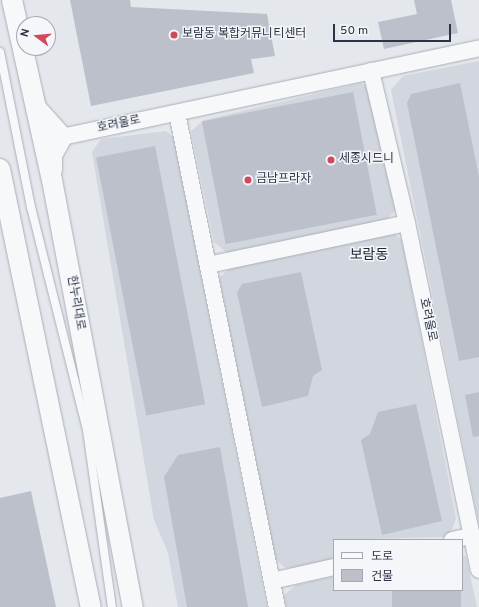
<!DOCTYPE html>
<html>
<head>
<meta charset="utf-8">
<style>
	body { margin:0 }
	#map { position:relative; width:479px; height:607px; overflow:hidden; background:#e4e7ec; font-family:Overpass,"Noto Sans KR",sans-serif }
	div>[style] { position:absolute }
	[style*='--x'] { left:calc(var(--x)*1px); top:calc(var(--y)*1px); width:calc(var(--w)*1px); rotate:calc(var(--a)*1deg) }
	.built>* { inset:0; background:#d2d6de }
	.building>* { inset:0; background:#bbc0ca; transform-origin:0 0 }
	.roads { filter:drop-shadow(0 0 1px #a9aeb7) drop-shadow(0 0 1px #a9aeb7) }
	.service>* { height:8px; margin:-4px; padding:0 4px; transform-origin:4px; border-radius:4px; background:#f7f8fa }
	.minor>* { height:16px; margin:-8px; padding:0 8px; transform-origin:8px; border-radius:8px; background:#f7f8fa }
	.tertiary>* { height:20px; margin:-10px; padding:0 10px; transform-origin:10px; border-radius:10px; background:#f7f8fa }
	.dots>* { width:11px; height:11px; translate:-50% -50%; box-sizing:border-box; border:2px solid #f4f6f9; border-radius:50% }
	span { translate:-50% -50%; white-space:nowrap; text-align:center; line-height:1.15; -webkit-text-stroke:3px #f4f6f9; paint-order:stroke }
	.poi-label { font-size:12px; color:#2b3445 }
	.left { translate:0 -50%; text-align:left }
	.street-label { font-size:12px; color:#2b3445 }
	.quarter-label { font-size:14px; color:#1d2536 }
	.legend { position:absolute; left:333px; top:539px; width:130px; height:52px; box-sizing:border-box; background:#f4f6f9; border:1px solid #a4a8b1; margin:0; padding:5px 7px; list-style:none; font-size:12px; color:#2b3445 }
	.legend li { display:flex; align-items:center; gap:8px; height:20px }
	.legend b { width:20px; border:1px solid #a4a8b1 }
	.north { position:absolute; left:16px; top:16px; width:40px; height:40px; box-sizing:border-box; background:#f4f6f9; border:1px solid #a4a8b1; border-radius:50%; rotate:286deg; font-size:11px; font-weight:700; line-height:16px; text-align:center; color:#2b3445 }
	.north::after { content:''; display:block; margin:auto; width:14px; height:18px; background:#d1495b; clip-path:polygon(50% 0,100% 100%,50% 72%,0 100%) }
	.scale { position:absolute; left:333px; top:24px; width:118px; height:18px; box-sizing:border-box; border:2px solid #2b3445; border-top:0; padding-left:5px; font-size:12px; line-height:14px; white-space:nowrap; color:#2b3445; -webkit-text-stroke:3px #f4f6f9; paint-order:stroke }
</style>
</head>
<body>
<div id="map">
	<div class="built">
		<i style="clip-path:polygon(479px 61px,479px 524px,391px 90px,403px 76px)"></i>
		<i style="clip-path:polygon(361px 83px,374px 92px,397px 203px,394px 212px,385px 221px,227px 253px,214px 242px,191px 131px,204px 120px)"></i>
		<i style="clip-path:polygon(166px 131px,174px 138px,267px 607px,178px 607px,168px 553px,154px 520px,92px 152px,101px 139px)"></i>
		<i style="clip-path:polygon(393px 233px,402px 240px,456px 518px,451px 532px,443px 537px,334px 540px,334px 561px,286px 568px,272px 557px,219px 278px,231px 267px)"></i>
		<i style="clip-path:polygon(462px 554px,466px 557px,477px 607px,286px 607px,284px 595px,296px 585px,334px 576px,334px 590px,462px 590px)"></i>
	</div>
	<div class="building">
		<i style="clip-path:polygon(70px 0,130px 0,131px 7px,267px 14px,275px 56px,251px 59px,254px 73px,91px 106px)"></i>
		<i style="clip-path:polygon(414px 0,451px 0,458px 33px,384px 49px,378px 22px,417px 14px)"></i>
		<i style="clip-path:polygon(460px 83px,479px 177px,479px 357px,459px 361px,407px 103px,411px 94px)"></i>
		<i style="left:353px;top:92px;width:125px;height:154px;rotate:79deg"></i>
		<i style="left:155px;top:146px;width:263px;height:60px;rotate:79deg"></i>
		<i style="clip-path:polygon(301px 272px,322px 370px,313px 376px,308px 396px,262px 407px,237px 293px,242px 284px)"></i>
		<i style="clip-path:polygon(479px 392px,479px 436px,473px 437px,465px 395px)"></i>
		<i style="clip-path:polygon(416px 404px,442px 521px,382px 535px,361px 440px,370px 434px,378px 412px)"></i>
		<i style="clip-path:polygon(220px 447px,248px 607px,187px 607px,164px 477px,178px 455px)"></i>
		<i style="clip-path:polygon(31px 491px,56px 607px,0 607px,0 498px)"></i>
		<i style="left:392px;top:590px;width:69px;height:17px"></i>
	</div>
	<div class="roads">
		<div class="service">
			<i style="--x:0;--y:52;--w:158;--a:78.7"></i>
			<i style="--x:31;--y:207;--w:230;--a:75.9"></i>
			<i style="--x:87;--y:430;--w:179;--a:82"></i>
		</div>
		<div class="minor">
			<i style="--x:371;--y:71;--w:156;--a:76.7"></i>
			<i style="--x:407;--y:223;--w:354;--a:78.3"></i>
			<i style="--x:177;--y:113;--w:504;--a:78.56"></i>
			<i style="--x:62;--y:137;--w:426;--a:-12"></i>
			<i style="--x:208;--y:265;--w:203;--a:-11.9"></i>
			<i style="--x:452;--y:540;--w:19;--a:-12"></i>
			<i style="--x:272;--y:581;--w:64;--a:-12.7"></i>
		</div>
		<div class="tertiary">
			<i style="--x:12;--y:0;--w:184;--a:77.5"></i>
			<i style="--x:52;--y:180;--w:435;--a:79.3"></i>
			<i style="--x:36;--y:108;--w:39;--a:48"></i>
			<i style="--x:62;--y:137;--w:21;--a:119"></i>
			<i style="--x:52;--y:155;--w:15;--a:90"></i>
			<i style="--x:0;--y:169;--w:447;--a:78.3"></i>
		</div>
	</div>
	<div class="dots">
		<i style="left:174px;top:35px;background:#d1495b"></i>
		<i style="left:331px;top:160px;background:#d1495b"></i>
		<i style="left:248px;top:180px;background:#d1495b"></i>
	</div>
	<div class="poi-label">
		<span class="left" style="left:182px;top:35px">보람동 복합커뮤니티센터</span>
		<span class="left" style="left:339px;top:160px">세종시드니</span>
		<span class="left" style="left:256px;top:180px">금남프라자</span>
	</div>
	<div class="street-label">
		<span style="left:119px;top:125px;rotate:-12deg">호려울로</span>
		<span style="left:75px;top:303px;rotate:80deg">한누리대로</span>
		<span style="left:427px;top:320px;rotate:78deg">호려울로</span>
	</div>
	<div class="quarter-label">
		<span style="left:369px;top:256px">보람동</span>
	</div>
	<ul class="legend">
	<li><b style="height:5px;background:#f7f8fa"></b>도로</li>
	<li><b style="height:11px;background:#bbc0ca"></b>건물</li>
	</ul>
	<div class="north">N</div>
	<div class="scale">50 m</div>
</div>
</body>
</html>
